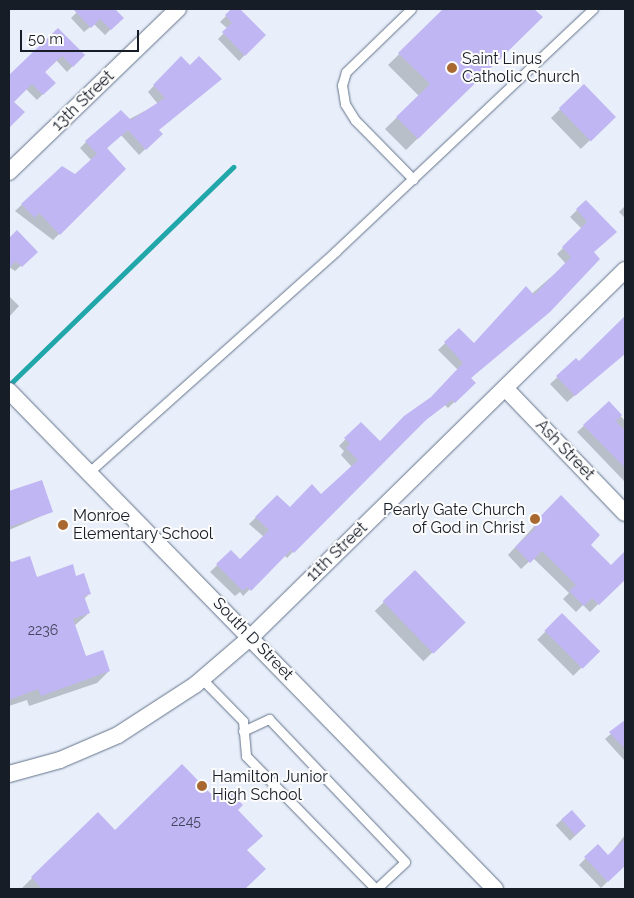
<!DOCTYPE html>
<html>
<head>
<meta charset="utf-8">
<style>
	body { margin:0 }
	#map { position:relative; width:634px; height:898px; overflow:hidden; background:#e8effa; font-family:Raleway,sans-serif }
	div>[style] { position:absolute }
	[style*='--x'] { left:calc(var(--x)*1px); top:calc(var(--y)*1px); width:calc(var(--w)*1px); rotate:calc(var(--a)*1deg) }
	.shadow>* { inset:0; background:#0003; transform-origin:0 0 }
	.stream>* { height:5px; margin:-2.5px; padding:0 2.5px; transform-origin:2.5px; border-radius:2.5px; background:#21a7aa }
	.building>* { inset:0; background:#c0b6f3; transform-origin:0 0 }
	.roads { filter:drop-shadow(0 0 1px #63728a) drop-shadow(0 0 1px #63728a) }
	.lane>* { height:9px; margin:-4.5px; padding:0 4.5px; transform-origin:4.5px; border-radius:4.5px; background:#fff }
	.street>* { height:16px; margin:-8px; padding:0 8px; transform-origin:8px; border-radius:8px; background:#fff }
	.dots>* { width:14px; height:14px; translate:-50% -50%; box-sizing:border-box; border:2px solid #fcfcfc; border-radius:50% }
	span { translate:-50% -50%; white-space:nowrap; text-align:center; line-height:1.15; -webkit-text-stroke:4px #fcfcfc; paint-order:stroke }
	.number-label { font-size:14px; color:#41435a }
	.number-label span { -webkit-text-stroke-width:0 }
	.poi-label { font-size:16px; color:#171d27 }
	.left { translate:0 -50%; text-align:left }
	.right { translate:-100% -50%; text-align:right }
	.street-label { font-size:16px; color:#171d27 }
	.frame { position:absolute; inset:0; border:10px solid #171d27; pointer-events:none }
	.scale { position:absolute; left:20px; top:30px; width:119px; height:22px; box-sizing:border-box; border:2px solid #171d27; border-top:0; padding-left:6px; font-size:15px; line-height:18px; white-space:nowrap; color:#171d27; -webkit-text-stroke:4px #fcfcfc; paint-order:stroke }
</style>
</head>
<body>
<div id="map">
	<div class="shadow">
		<i style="clip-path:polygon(80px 9px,113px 9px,122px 18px,105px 35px,94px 24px,84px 32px,71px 18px)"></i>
		<i style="clip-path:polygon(233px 9px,238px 9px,264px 35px,239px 61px,218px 39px,228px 29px,220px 22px)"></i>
		<i style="clip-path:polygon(445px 9px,533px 9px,541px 17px,406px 150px,385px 129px,419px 96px,388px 65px)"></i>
		<i style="clip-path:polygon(58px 29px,83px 55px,67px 72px,56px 60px,44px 73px,54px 83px,37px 100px,26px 89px,13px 102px,23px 112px,9px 126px,9px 77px)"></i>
		<i style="clip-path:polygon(181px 57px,155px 140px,139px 155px,121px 135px,106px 149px,125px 169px,53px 240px,15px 211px,62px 167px,75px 176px,91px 160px,80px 148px,86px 142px,158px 104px,148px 92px)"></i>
		<i style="left:584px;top:86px;width:43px;height:46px;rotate:46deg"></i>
		<i style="clip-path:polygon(586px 201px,593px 253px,470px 379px,474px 383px,448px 408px,445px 405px,418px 426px,287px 558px,284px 555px,243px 596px,240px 592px,235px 596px,210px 572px,231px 552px,240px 561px,264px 537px,249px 524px,277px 497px,290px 509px,321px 496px,352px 467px,341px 455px,344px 451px,339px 446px,361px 423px,380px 443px,431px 398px,458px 370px,438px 350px,459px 330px,473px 345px,566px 264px,557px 254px,582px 229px,570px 217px)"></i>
		<i style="clip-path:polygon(625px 206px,625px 218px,619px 212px)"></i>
		<i style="clip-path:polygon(17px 232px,36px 252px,15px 271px,9px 267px,9px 240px)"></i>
		<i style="clip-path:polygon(9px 296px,19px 306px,9px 317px)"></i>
		<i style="clip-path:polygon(625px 316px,625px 352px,567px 402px,550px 384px,576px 360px,579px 363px)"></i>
		<i style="clip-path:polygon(609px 403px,625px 421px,625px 482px,577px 432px)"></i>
		<i style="clip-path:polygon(41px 481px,51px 512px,9px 530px,9px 492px)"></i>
		<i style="clip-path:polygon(561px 497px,589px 545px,611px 567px,621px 556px,625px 560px,625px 578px,590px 612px,583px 605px,576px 612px,563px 599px,569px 593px,533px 558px,521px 569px,508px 555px)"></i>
		<i style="clip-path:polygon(9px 560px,36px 578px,76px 577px,90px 593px,84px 599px,89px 613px,74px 626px,86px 658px,109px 671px,97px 683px,29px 706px,27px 700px,9px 706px)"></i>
		<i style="left:415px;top:572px;width:70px;height:56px;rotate:46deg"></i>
		<i style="left:562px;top:615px;width:51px;height:35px;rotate:45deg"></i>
		<i style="clip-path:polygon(623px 723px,625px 726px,624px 760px,605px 739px)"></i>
		<i style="clip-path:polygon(214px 799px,236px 810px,246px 851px,264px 869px,243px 889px,21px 889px,98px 814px,115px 832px)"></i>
		<i style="left:571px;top:811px;width:21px;height:21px;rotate:47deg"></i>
		<i style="clip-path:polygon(625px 835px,625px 864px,601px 888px,579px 865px,598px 846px,608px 857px)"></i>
	</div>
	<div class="stream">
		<i style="--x:9;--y:385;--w:313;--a:-44.2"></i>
	</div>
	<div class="building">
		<i style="clip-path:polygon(73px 9px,115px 9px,124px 18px,111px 30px,100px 19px,91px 28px)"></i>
		<i style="clip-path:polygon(231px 9px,240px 9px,266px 35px,245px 56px,222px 32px,232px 23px,225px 15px)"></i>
		<i style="clip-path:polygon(443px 9px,534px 9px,543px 17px,418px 139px,396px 117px,430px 84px,398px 53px)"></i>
		<i style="clip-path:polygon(58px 28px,85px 55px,73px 67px,62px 56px,45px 72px,56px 83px,43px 95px,32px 84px,14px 102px,25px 112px,9px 128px,9px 75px)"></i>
		<i style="clip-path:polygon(181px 56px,190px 65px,199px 56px,222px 79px,159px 130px,163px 134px,146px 150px,128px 130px,107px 148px,126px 169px,60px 235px,39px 213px,35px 218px,21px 204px,62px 166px,75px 174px,97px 154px,85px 141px,121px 110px,131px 120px,165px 98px,153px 85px)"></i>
		<i style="left:584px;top:84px;width:46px;height:35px;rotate:46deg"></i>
		<i style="clip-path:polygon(586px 200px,617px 232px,594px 252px,600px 259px,550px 312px,471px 378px,476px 383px,455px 403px,452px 400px,426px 420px,294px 553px,291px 550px,251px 591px,247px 587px,243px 591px,216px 564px,231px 550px,240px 559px,269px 530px,255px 517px,277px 495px,290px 507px,312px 484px,321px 494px,358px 460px,346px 448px,350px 444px,344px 438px,361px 422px,380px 441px,404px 416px,431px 397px,463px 363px,444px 342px,459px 328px,474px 343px,526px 286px,534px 295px,571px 257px,562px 247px,587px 222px,576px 209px)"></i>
		<i style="clip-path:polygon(17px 230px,38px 252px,22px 267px,16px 261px,9px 268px,9px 238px)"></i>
		<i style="clip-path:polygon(625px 316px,625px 354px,575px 396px,556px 376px,576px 358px,579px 361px)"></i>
		<i style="clip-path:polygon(609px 401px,622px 415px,616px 421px,625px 431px,625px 468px,583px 425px)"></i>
		<i style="clip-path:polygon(42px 480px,53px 512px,9px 527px,9px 491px)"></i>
		<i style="clip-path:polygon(561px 495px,600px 535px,591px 545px,611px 565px,625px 551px,625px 580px,599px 605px,592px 598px,584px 606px,569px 591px,576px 585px,542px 551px,530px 563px,515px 547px,536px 528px,532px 525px)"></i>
		<i style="clip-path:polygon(30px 556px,37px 577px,73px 564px,76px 576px,84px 573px,91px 594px,84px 596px,90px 613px,73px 619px,86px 656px,103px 650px,110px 671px,41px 696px,38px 689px,9px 700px,9px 563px)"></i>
		<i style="left:415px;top:570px;width:73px;height:45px;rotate:46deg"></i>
		<i style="left:562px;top:613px;width:54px;height:25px;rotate:45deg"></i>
		<i style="clip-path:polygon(625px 720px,625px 749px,609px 732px)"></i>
		<i style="clip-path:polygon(182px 764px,214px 797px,225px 787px,243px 805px,238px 810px,263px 836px,247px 850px,266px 869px,245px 889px,42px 889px,31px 877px,98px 812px,115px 830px)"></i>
		<i style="left:572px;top:810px;width:21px;height:14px;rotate:49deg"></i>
		<i style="clip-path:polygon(625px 839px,625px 866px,608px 882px,584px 857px,598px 844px,608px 855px)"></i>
	</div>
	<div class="roads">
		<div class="lane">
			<i style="--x:411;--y:9;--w:91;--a:135.9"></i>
			<i style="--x:346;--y:72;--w:14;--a:107"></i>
			<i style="--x:342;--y:85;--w:19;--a:81"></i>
			<i style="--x:345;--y:104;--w:19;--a:58"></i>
			<i style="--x:355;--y:120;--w:83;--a:45.5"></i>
			<i style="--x:89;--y:472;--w:331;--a:-41.8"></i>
			<i style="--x:336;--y:251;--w:353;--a:-43.3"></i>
			<i style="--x:202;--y:679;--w:59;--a:45.7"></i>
			<i style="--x:243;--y:721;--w:35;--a:85"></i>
			<i style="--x:246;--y:756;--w:186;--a:45.7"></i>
			<i style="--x:243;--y:731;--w:29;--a:-25"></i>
			<i style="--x:269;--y:719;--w:197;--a:46.4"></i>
			<i style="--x:405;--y:862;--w:40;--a:137"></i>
		</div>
		<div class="street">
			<i style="--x:9;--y:172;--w:235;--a:-44"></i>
			<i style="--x:505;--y:388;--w:173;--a:46.2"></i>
			<i style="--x:9;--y:391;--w:696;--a:45.7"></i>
			<i style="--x:9;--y:774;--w:53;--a:-15.4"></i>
			<i style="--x:60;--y:760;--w:63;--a:-23.3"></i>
			<i style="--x:118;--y:735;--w:92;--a:-33"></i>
			<i style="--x:195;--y:685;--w:74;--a:-40.6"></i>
			<i style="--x:251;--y:637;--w:524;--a:-44.46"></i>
		</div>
	</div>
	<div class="dots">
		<i style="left:452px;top:68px;background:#a86830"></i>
		<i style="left:535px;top:519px;background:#a86830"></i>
		<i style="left:63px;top:525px;background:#a86830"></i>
		<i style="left:202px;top:786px;background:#a86830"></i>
	</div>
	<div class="number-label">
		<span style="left:43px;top:630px">2236</span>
		<span style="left:186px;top:821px">2245</span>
	</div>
	<div class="poi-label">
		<span class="left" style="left:462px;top:68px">Saint Linus<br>Catholic Church</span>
		<span class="right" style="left:525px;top:519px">Pearly Gate Church<br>of God in Christ</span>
		<span class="left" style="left:73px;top:525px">Monroe<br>Elementary School</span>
		<span class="left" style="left:212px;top:786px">Hamilton Junior<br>High School</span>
	</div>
	<div class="street-label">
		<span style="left:83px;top:101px;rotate:-44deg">13th Street</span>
		<span style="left:565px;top:450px;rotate:46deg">Ash Street</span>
		<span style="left:337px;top:552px;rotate:-44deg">11th Street</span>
		<span style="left:253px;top:639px;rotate:46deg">South D Street</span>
	</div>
	<div class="frame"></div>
	<div class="scale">50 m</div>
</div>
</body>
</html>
